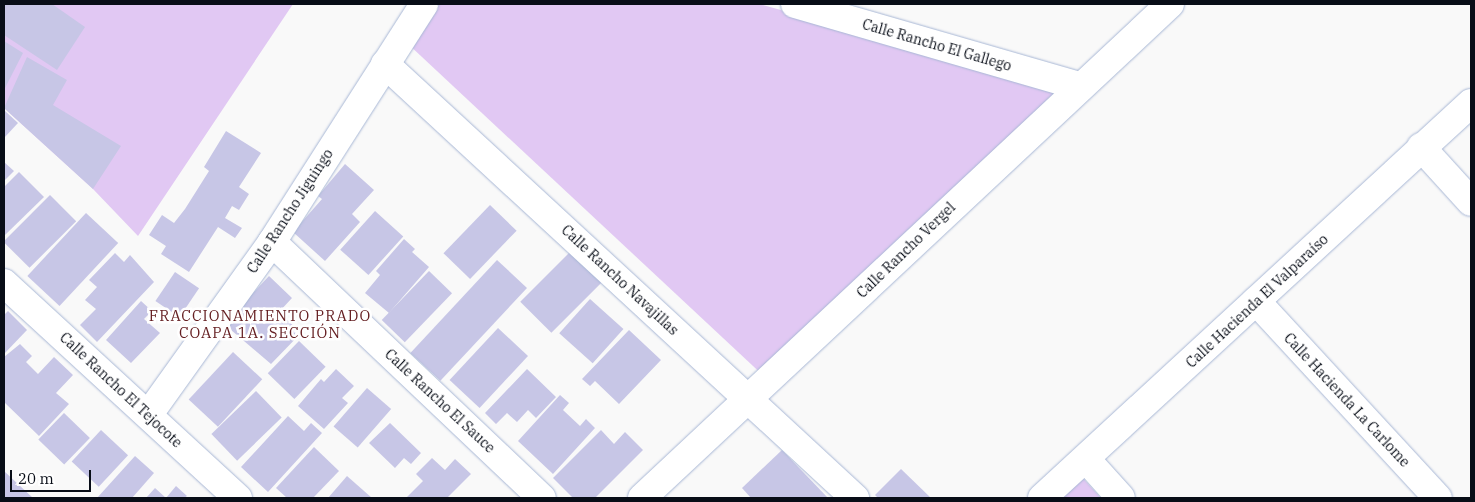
<!DOCTYPE html>
<html>
<head>
<meta charset="utf-8">
<style>
	body { margin:0 }
	#map { position:relative; width:1475px; height:502px; overflow:hidden; background:#f9f9f9; font-family:"IBM Plex Serif",serif }
	div>[style] { position:absolute }
	[style*='--x'] { left:calc(var(--x)*1px); top:calc(var(--y)*1px); width:calc(var(--w)*1px); rotate:calc(var(--a)*1deg) }
	.green>* { inset:0; background:#e1c8f3 }
	.building>* { inset:0; background:#c7c6e6; transform-origin:0 0 }
	.roads { filter:drop-shadow(0 0 1px #a8b7d5) drop-shadow(0 0 1px #a8b7d5) }
	.minor>* { height:28px; margin:-14px; padding:0 14px; transform-origin:14px; border-radius:14px; background:#fff }
	span { translate:-50% -50%; white-space:nowrap; text-align:center; line-height:1.15; -webkit-text-stroke:5px #fff; paint-order:stroke }
	.street-label { font-size:14px; color:#080d17 }
	.neighbourhood-label { font-size:15px; color:#641e21; letter-spacing:1px }
	.frame { position:absolute; inset:0; border:5px solid #080d17; pointer-events:none }
	.scale { position:absolute; left:10px; top:470px; width:81px; height:22px; box-sizing:border-box; border:2px solid #080d17; border-top:0; padding-left:6px; font-size:15px; line-height:18px; white-space:nowrap; color:#080d17; -webkit-text-stroke:4px #fff; paint-order:stroke }
</style>
</head>
<body>
<div id="map">
	<div class="green">
		<i style="clip-path:polygon(4px 4px,293px 4px,138px 236px,93px 189px,4px 108px)"></i>
		<i style="clip-path:polygon(435px 4px,759px 4px,1059px 88px,767px 379px,407px 43px)"></i>
		<i style="clip-path:polygon(1080px 475px,1101px 498px,1055px 498px)"></i>
	</div>
	<div class="building">
		<i style="clip-path:polygon(4px 4px,52px 4px,85px 27px,57px 70px,4px 35px)"></i>
		<i style="clip-path:polygon(4px 41px,23px 53px,4px 90px)"></i>
		<i style="clip-path:polygon(27px 57px,67px 80px,53px 105px,121px 146px,93px 189px,4px 108px)"></i>
		<i style="clip-path:polygon(4px 110px,18px 123px,4px 138px)"></i>
		<i style="clip-path:polygon(226px 131px,261px 153px,239px 187px,249px 194px,239px 210px,232px 206px,225px 218px,242px 228px,235px 238px,218px 227px,189px 272px,161px 254px,166px 246px,149px 235px,162px 215px,174px 223px,185px 209px,209px 171px,204px 167px)"></i>
		<i style="clip-path:polygon(4px 162px,14px 171px,4px 181px)"></i>
		<i style="clip-path:polygon(345px 164px,374px 190px,352px 214px,360px 222px,325px 261px,293px 232px,322px 199px,318px 196px)"></i>
		<i style="clip-path:polygon(19px 172px,44px 197px,4px 236px,4px 187px)"></i>
		<i style="left:50px;top:195px;width:37px;height:66px;rotate:45deg"></i>
		<i style="left:490px;top:205px;width:37px;height:67px;rotate:44deg"></i>
		<i style="left:375px;top:211px;width:38px;height:52px;rotate:42deg"></i>
		<i style="left:86px;top:213px;width:44px;height:86px;rotate:43deg"></i>
		<i style="clip-path:polygon(404px 239px,415px 249px,412px 252px,429px 267px,389px 313px,365px 293px,380px 275px,376px 271px)"></i>
		<i style="left:574px;top:248px;width:44px;height:76px;rotate:45deg"></i>
		<i style="clip-path:polygon(115px 253px,124px 262px,130px 255px,154px 282px,97px 342px,80px 325px,96px 309px,85px 300px,97px 287px,89px 280px)"></i>
		<i style="left:497px;top:260px;width:41px;height:127px;rotate:43deg"></i>
		<i style="left:429px;top:271px;width:32px;height:68px;rotate:44deg"></i>
		<i style="left:175px;top:272px;width:29px;height:35px;rotate:34deg"></i>
		<i style="clip-path:polygon(269px 276px,292px 298px,279px 312px,301px 333px,271px 364px,224px 324px)"></i>
		<i style="left:590px;top:299px;width:45px;height:46px;rotate:42deg"></i>
		<i style="clip-path:polygon(141px 301px,152px 311px,144px 319px,160px 333px,131px 363px,106px 340px)"></i>
		<i style="clip-path:polygon(8px 311px,27px 330px,4px 354px,4px 315px)"></i>
		<i style="left:498px;top:328px;width:41px;height:71px;rotate:43deg"></i>
		<i style="clip-path:polygon(629px 330px,661px 360px,619px 404px,595px 381px,590px 386px,582px 379px)"></i>
		<i style="left:299px;top:341px;width:37px;height:45px;rotate:44deg"></i>
		<i style="clip-path:polygon(20px 344px,32px 356px,26px 362px,38px 374px,54px 357px,73px 375px,56px 393px,69px 404px,39px 436px,4px 402px,4px 357px)"></i>
		<i style="left:233px;top:352px;width:40px;height:65px;rotate:43deg"></i>
		<i style="clip-path:polygon(336px 369px,354px 386px,342px 398px,348px 403px,324px 429px,298px 406px,321px 379px,324px 382px)"></i>
		<i style="clip-path:polygon(527px 369px,556px 397px,536px 418px,528px 410px,517px 422px,507px 413px,496px 424px,485px 413px)"></i>
		<i style="left:367px;top:388px;width:32px;height:51px;rotate:41deg"></i>
		<i style="left:256px;top:391px;width:37px;height:62px;rotate:46deg"></i>
		<i style="clip-path:polygon(560px 395px,569px 403px,563px 410px,580px 426px,586px 419px,595px 428px,553px 474px,518px 441px)"></i>
		<i style="left:64px;top:413px;width:36px;height:37px;rotate:44deg"></i>
		<i style="clip-path:polygon(288px 416px,304px 431px,311px 423px,322px 433px,268px 492px,241px 467px)"></i>
		<i style="clip-path:polygon(390px 423px,421px 453px,411px 464px,404px 458px,395px 468px,369px 443px)"></i>
		<i style="left:101px;top:430px;width:37px;height:43px;rotate:43deg"></i>
		<i style="clip-path:polygon(601px 430px,614px 444px,625px 432px,643px 450px,595px 498px,573px 498px,553px 478px)"></i>
		<i style="clip-path:polygon(314px 447px,339px 471px,313px 498px,287px 498px,276px 488px)"></i>
		<i style="clip-path:polygon(782px 450px,828px 498px,751px 498px,742px 488px)"></i>
		<i style="clip-path:polygon(135px 456px,154px 473px,132px 498px,97px 498px)"></i>
		<i style="clip-path:polygon(432px 458px,445px 470px,455px 459px,471px 474px,447px 498px,406px 498px,423px 481px,416px 474px)"></i>
		<i style="clip-path:polygon(901px 469px,931px 498px,878px 498px,875px 495px)"></i>
		<i style="clip-path:polygon(4px 471px,33px 498px,4px 498px)"></i>
		<i style="clip-path:polygon(347px 476px,372px 498px,328px 498px)"></i>
		<i style="clip-path:polygon(176px 486px,187px 496px,184px 498px,146px 498px,155px 488px,166px 498px)"></i>
	</div>
	<div class="roads">
		<div class="minor">
			<i style="--x:795;--y:4;--w:296;--a:16.1"></i>
			<i style="--x:385;--y:64;--w:640;--a:42.72"></i>
			<i style="--x:1421;--y:147;--w:74;--a:47.7"></i>
			<i style="--x:272;--y:242;--w:372;--a:43.5"></i>
			<i style="--x:4;--y:283;--w:318;--a:42.6"></i>
			<i style="--x:1256;--y:301;--w:268;--a:47.3"></i>
			<i style="--x:149;--y:414;--w:211;--a:-54.4"></i>
			<i style="--x:272;--y:242;--w:282;--a:-57.4"></i>
			<i style="--x:1086;--y:459;--w:52;--a:48.1"></i>
			<i style="--x:642;--y:498;--w:723;--a:-43.09"></i>
			<i style="--x:1042;--y:498;--w:583;--a:-42.64"></i>
		</div>
	</div>
	<div class="street-label">
		<span style="left:937px;top:45px;rotate:16deg">Calle Rancho El Gallego</span>
		<span style="left:290px;top:211px;rotate:-57deg">Calle Rancho Jiguingo</span>
		<span style="left:906px;top:250px;rotate:-44deg">Calle Rancho Vergel</span>
		<span style="left:620px;top:280px;rotate:43deg">Calle Rancho Navajillas</span>
		<span style="left:1257px;top:301px;rotate:-43deg">Calle Hacienda El Valparaíso</span>
		<span style="left:121px;top:390px;rotate:43deg">Calle Rancho El Tejocote</span>
		<span style="left:1347px;top:400px;rotate:47deg">Calle Hacienda La Carlome</span>
		<span style="left:440px;top:401px;rotate:43deg">Calle Rancho El Sauce</span>
	</div>
	<div class="neighbourhood-label">
		<span style="left:260px;top:324px">FRACCIONAMIENTO PRADO<br>COAPA 1A. SECCIÓN</span>
	</div>
	<div class="frame"></div>
	<div class="scale">20 m</div>
</div>
</body>
</html>
